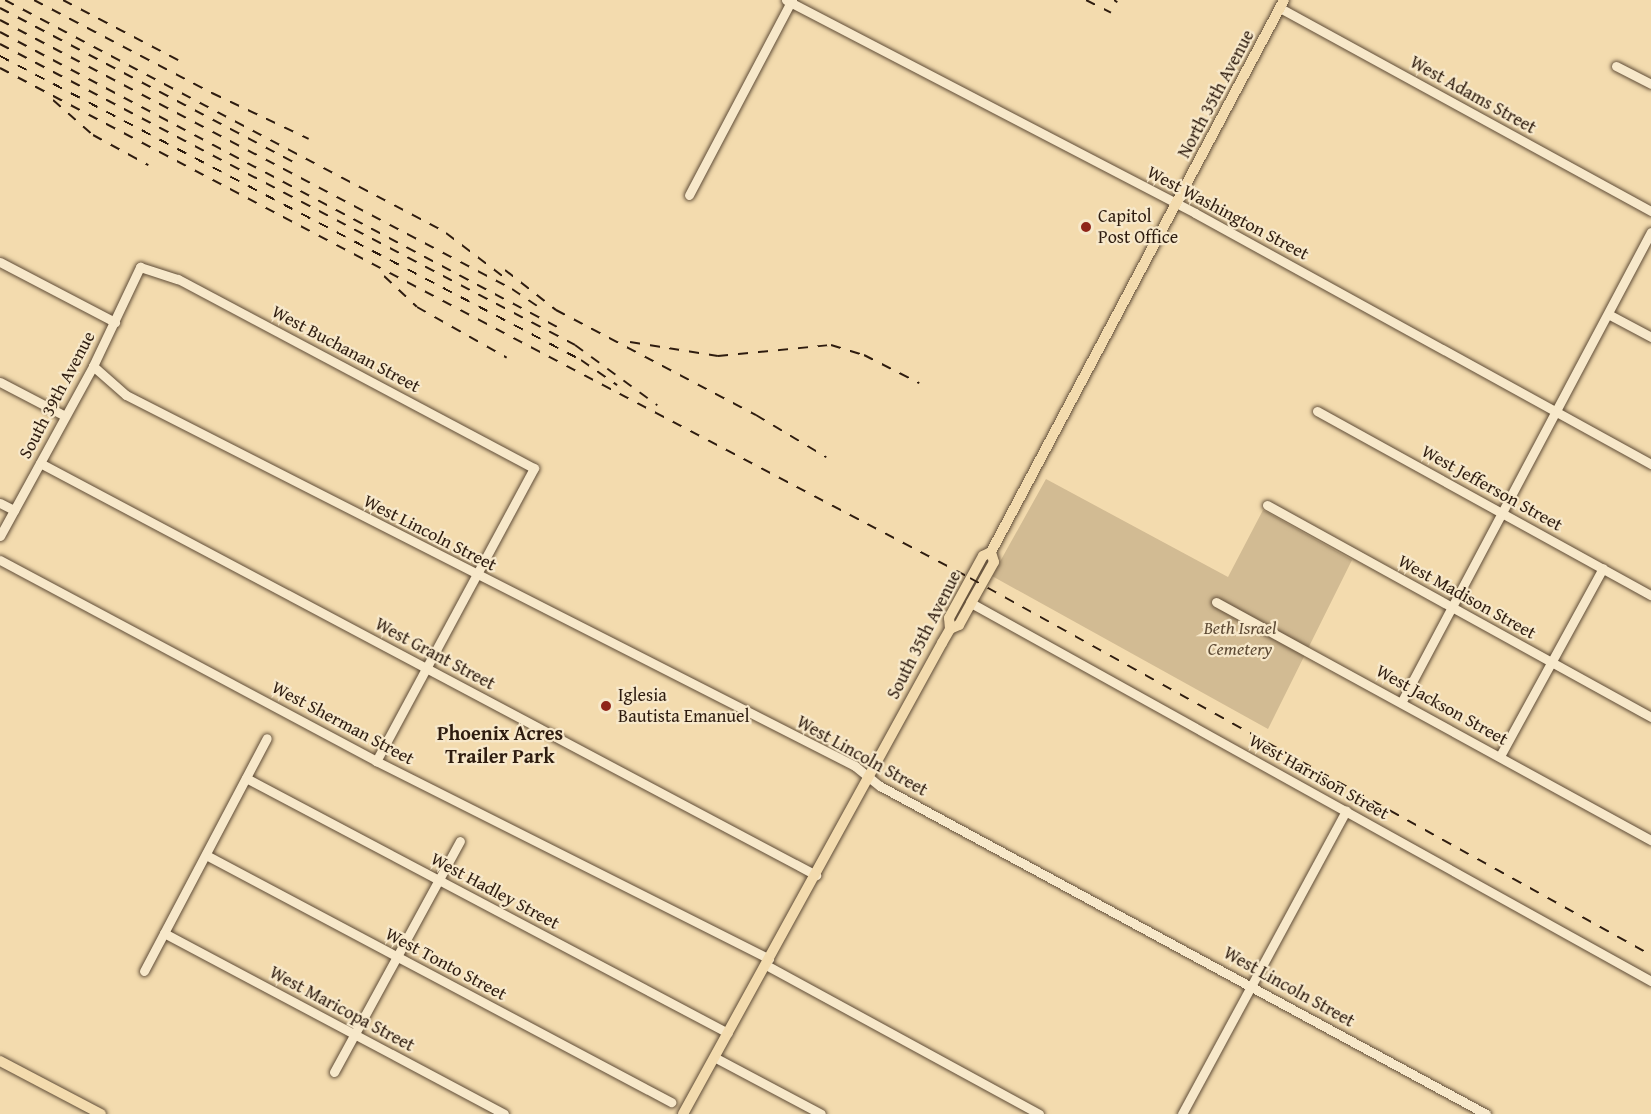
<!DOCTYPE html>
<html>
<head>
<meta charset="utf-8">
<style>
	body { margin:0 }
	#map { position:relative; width:1651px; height:1114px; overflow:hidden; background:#f3dbae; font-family:"Gentium Book Plus",serif }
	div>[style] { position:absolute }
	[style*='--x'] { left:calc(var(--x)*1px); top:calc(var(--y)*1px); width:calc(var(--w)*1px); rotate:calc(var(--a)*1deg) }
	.green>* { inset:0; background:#d2bb93 }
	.roads { filter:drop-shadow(0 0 2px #5f4c37) drop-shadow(0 0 2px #5f4c37) }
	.minor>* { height:9px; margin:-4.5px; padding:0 4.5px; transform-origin:4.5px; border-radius:4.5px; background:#f7e8ca }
	.major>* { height:10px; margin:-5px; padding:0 5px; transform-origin:5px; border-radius:5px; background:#f3dbae }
	.rail>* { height:2px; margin-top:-1px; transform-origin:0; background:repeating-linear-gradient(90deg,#2e1c0f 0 10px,transparent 0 20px) }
	.dots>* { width:16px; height:16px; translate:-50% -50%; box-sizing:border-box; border:3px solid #f7e8ca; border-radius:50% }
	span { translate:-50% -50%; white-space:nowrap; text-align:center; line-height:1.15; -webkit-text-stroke:4.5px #f7e8ca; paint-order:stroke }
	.street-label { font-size:18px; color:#2e1c0f }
	.poi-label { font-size:18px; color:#2e1c0f }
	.left { translate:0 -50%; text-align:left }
	.park-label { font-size:18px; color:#5f4c37; font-style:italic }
	.neighbourhood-label { font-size:20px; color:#2e1c0f; font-weight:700 }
</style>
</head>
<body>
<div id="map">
	<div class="green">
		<i style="clip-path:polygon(1046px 479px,1228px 577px,1263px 510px,1352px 560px,1268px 729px,992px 576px)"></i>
	</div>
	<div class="roads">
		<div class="minor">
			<i style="--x:786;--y:0;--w:461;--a:27.5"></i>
			<i style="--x:1195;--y:213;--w:521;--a:28.83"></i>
			<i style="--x:1280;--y:8;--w:423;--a:28.7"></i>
			<i style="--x:1616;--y:66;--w:39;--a:27"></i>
			<i style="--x:689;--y:195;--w:221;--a:-62.2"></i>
			<i style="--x:0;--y:262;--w:130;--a:27.6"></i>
			<i style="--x:1608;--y:314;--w:49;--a:28.1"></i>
			<i style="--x:93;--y:366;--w:44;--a:41.3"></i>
			<i style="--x:126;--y:395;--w:818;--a:26.97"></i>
			<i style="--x:855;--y:766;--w:32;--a:39"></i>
			<i style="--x:880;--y:786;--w:689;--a:28.42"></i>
			<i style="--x:0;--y:382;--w:73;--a:27.6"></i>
			<i style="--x:1317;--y:411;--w:381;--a:28.9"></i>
			<i style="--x:40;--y:463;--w:879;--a:27.97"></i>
			<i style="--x:0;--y:503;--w:16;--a:27"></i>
			<i style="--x:1267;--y:505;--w:439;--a:28.9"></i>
			<i style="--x:0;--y:536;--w:194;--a:-61.3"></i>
			<i style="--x:93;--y:366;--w:110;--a:-64.6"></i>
			<i style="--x:140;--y:267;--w:40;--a:18"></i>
			<i style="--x:178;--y:279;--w:403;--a:28"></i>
			<i style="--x:534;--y:468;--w:333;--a:118.3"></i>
			<i style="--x:0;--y:560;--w:426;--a:28.1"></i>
			<i style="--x:376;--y:761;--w:440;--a:26.7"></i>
			<i style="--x:1216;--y:602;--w:496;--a:28.7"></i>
			<i style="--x:971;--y:603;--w:778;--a:29.07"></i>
			<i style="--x:1402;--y:701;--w:531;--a:-62.04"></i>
			<i style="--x:1500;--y:756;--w:214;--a:-61.3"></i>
			<i style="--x:246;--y:778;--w:545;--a:27.88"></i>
			<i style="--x:206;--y:855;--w:527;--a:27.98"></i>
			<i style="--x:164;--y:933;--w:385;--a:28"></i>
			<i style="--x:766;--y:965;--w:311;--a:28.6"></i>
			<i style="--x:144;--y:971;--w:263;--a:-62.2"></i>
			<i style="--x:714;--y:1057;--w:121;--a:28"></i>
			<i style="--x:334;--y:1072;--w:263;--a:-61.4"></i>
			<i style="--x:1182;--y:1114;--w:345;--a:-61.6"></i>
		</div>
		<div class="major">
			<i style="--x:950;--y:629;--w:10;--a:-24"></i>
			<i style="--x:959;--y:625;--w:25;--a:-61"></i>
			<i style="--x:971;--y:603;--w:47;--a:-60.7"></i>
			<i style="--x:994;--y:562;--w:10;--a:-107"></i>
			<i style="--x:0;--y:1061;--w:114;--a:27.7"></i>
			<i style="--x:683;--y:1114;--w:538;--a:-61.19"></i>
			<i style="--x:942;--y:643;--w:16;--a:-60"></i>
			<i style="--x:950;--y:629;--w:11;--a:-95"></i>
			<i style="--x:949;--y:618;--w:71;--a:-61.3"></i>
			<i style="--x:983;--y:556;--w:9;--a:-27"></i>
			<i style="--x:991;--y:552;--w:625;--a:-62.04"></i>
		</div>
	</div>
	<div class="rail">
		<i style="--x:5;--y:0;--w:499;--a:27.8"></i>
		<i style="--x:446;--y:233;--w:79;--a:37.3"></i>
		<i style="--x:34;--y:0;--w:201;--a:27.6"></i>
		<i style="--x:212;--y:93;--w:107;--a:25.4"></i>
		<i style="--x:63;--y:0;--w:130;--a:27.6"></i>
		<i style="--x:1086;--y:0;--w:28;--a:27"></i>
		<i style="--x:1114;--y:0;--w:4;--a:34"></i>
		<i style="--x:0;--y:8;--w:338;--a:27.7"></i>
		<i style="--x:0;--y:20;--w:578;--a:27.72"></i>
		<i style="--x:512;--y:289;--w:30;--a:34"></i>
		<i style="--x:0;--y:32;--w:635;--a:27.9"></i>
		<i style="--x:0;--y:44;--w:649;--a:27.63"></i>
		<i style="--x:575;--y:345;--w:102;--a:36.2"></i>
		<i style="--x:0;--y:56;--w:656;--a:27.62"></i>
		<i style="--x:581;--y:360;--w:44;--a:34.8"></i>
		<i style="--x:0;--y:68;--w:1096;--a:27.73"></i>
		<i style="--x:970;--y:578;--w:778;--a:28.97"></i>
		<i style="--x:53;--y:100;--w:53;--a:41.2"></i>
		<i style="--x:93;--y:135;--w:63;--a:28.6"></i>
		<i style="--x:505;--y:270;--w:65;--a:38.1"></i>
		<i style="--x:556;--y:310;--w:226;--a:27.7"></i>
		<i style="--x:756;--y:415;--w:82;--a:31"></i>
		<i style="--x:384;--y:276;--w:45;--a:43.2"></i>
		<i style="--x:417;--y:307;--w:103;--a:29.5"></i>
		<i style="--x:630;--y:342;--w:89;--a:9"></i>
		<i style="--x:718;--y:356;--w:114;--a:-5.6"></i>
		<i style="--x:831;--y:345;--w:34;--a:17"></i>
		<i style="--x:864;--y:355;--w:62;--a:27"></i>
	</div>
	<div class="dots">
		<i style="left:1086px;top:227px;background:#8f2418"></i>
		<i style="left:606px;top:706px;background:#8f2418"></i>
	</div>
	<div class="street-label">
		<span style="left:1216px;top:94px;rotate:-62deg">North 35th Avenue</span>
		<span style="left:1473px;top:95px;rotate:29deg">West Adams Street</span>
		<span style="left:1228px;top:213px;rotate:28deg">West Washington Street</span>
		<span style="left:346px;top:349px;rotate:28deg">West Buchanan Street</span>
		<span style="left:57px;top:395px;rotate:-62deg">South 39th Avenue</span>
		<span style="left:1492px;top:488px;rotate:29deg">West Jefferson Street</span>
		<span style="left:430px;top:533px;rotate:27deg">West Lincoln Street</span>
		<span style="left:1467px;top:597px;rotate:29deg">West Madison Street</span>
		<span style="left:924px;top:635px;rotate:-63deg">South 35th Avenue</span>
		<span style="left:435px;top:654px;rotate:28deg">West Grant Street</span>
		<span style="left:1442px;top:705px;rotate:29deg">West Jackson Street</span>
		<span style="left:343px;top:723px;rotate:28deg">West Sherman Street</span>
		<span style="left:862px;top:756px;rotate:29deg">West Lincoln Street</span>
		<span style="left:1319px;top:777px;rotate:29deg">West Harrison Street</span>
		<span style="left:495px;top:891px;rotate:28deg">West Hadley Street</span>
		<span style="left:446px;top:964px;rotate:28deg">West Tonto Street</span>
		<span style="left:1289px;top:987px;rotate:29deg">West Lincoln Street</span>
		<span style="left:342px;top:1009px;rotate:28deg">West Maricopa Street</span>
	</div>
	<div class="poi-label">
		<span class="left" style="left:1098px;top:227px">Capitol<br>Post Office</span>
		<span class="left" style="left:618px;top:706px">Iglesia<br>Bautista Emanuel</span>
	</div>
	<div class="park-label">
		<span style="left:1240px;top:639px">Beth Israel<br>Cemetery</span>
	</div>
	<div class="neighbourhood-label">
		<span style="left:500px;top:744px">Phoenix Acres<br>Trailer Park</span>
	</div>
</div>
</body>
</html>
